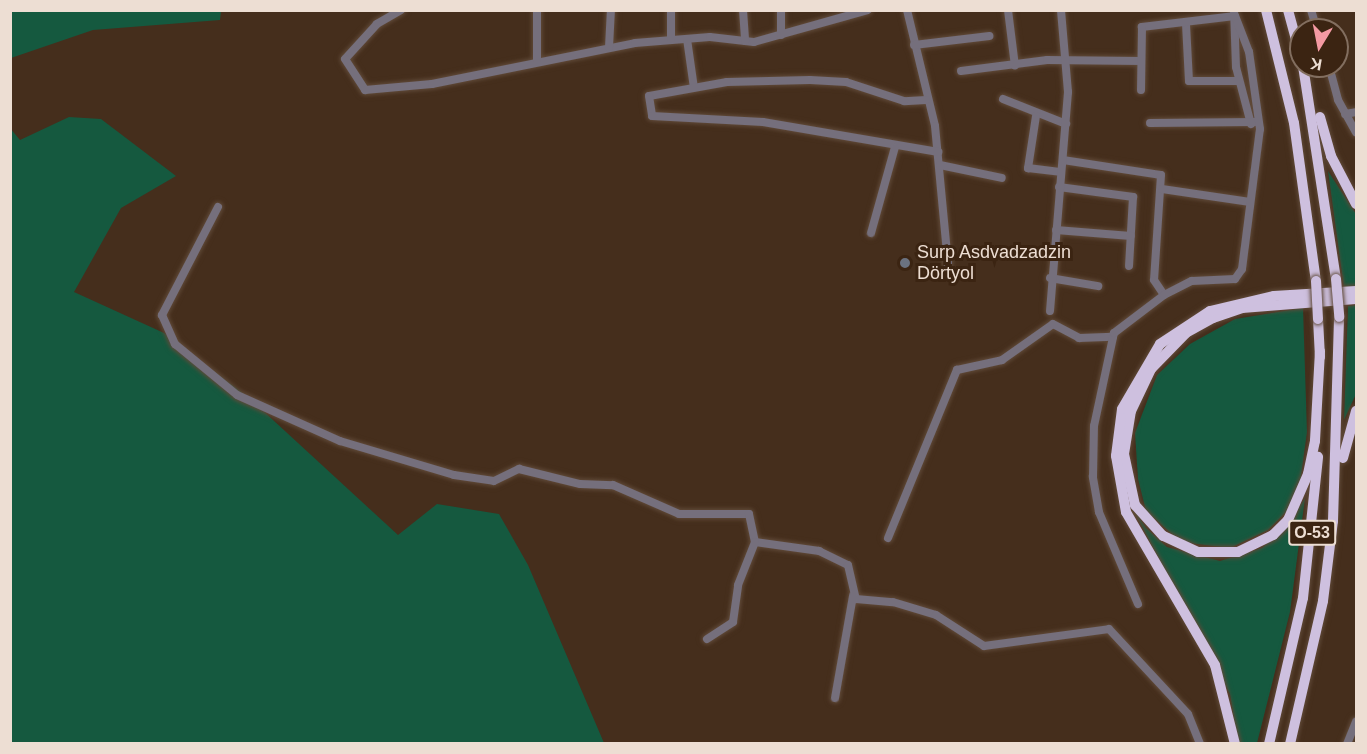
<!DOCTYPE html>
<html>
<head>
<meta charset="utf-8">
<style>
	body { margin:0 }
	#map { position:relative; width:1367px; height:754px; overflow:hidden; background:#452e1c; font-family:Arial,sans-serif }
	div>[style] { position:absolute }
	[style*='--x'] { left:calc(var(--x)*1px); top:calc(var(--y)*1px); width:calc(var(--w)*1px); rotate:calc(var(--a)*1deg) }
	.green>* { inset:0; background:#15593f }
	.roads { filter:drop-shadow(0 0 2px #604a39) drop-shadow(0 0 2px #604a39) }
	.minor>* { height:8px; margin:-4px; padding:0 4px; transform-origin:4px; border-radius:4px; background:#756f7c }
	.highway>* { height:10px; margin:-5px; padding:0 5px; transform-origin:5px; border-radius:5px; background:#cec0df }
	.bridges { filter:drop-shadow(0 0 2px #604a39) drop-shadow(0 0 2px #604a39) }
	.highway-bridge>* { height:10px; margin:-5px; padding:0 5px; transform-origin:5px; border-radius:5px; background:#cec0df }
	.dots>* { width:16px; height:16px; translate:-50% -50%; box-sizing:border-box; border:3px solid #3b2412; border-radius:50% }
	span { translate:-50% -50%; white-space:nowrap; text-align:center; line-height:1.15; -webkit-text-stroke:6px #3b2412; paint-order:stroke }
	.shield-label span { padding:2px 4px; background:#3b2412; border:2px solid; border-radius:4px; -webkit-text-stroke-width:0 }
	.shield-label { font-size:16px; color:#edded3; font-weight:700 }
	.poi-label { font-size:18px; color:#edded3 }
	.left { translate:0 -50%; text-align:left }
	.frame { position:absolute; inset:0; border:12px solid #edded3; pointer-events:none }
	.north { position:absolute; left:1289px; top:18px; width:60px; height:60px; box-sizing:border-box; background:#3b2412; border:2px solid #826e5f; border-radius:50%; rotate:190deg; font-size:16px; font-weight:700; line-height:24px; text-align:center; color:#edded3 }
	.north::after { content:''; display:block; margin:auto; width:21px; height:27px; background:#f49aa3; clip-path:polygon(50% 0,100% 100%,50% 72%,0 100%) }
</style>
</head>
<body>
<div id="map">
	<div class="green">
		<i style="clip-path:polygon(10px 11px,11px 10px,221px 11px,220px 20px,93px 30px,11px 58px)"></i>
		<i style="clip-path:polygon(69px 117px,101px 119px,176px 176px,121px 208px,74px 292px,164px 333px,248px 397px,398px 535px,437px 504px,499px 514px,528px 565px,604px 743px,11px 743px,10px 128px,20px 140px)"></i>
		<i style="clip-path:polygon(1328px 171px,1356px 214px,1356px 287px,1344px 288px)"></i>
		<i style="clip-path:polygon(1356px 305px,1356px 394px,1344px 420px,1348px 306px)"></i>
		<i style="clip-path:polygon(1303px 308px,1307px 432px,1300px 484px,1287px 511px,1268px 530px,1230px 548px,1181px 542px,1146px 511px,1138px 479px,1135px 433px,1157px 375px,1190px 344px,1235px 319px)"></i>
		<i style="clip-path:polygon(1127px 498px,1146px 528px,1167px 547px,1220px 561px,1262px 548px,1287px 526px,1305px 498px,1290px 612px,1257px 743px,1238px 743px,1230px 694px)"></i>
	</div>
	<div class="roads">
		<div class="minor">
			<i style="--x:401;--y:10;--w:28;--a:150"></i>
			<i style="--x:377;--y:24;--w:47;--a:132.4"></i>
			<i style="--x:345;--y:59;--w:37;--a:57"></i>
			<i style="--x:365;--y:90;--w:67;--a:-5.1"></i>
			<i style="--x:432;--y:84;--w:207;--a:-11.4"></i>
			<i style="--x:635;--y:43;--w:75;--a:-4.6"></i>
			<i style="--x:710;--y:37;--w:44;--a:6.5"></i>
			<i style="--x:754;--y:42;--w:118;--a:-15.7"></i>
			<i style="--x:671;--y:10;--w:29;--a:90"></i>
			<i style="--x:743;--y:10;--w:31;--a:86"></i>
			<i style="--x:781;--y:10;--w:25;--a:90"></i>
			<i style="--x:907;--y:10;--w:119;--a:76.4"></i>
			<i style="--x:935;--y:126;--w:138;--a:84.6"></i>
			<i style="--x:1008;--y:10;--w:56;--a:82.9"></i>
			<i style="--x:1234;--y:10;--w:57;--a:88"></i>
			<i style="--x:1236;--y:67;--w:59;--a:75.3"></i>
			<i style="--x:1311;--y:10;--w:21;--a:73"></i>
			<i style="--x:1186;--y:24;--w:57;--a:87"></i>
			<i style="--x:1189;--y:81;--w:50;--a:0"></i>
			<i style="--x:687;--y:39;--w:49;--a:81.9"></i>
			<i style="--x:914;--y:45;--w:76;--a:-6.8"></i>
			<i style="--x:609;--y:47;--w:37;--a:-87"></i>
			<i style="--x:537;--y:60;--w:50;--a:-90"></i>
			<i style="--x:1329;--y:66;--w:35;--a:75"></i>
			<i style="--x:1338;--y:100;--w:37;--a:61"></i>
			<i style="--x:961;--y:71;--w:87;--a:-7.3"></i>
			<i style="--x:1047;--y:60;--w:94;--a:0.6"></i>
			<i style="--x:1003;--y:99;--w:68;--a:21.6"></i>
			<i style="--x:926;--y:100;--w:22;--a:177"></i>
			<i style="--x:904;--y:101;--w:61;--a:-161.9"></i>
			<i style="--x:846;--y:82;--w:36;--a:-177"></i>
			<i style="--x:810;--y:80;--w:83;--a:178.6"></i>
			<i style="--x:727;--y:82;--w:79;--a:169.8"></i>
			<i style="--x:649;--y:96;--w:20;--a:81"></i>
			<i style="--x:652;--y:116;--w:111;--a:3.1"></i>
			<i style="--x:763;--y:122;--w:178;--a:9.7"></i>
			<i style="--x:1345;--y:114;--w:11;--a:-10"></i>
			<i style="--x:1036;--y:116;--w:53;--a:98.7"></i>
			<i style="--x:1028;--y:168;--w:32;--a:7"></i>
			<i style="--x:1150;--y:123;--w:105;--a:-0.5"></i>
			<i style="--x:1063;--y:160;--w:99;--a:8.7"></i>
			<i style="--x:1161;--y:175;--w:105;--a:93.8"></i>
			<i style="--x:1154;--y:280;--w:18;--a:56"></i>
			<i style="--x:940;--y:165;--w:63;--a:11.8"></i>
			<i style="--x:1059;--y:187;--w:75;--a:7.7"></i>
			<i style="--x:1133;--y:197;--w:69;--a:93.3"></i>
			<i style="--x:1162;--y:189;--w:89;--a:8.4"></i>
			<i style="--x:218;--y:207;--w:122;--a:117.4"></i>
			<i style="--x:162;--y:315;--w:32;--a:66"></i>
			<i style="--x:175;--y:344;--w:80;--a:39.4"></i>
			<i style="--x:237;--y:395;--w:113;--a:24.1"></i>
			<i style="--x:340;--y:441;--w:119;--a:16.6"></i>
			<i style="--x:454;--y:475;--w:40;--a:8.5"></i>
			<i style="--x:494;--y:481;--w:28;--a:-26"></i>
			<i style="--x:519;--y:469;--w:63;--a:13.8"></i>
			<i style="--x:580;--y:484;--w:33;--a:2"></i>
			<i style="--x:613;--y:485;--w:72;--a:23.7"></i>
			<i style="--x:679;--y:514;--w:70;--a:0"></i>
			<i style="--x:749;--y:514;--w:29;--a:78"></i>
			<i style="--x:755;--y:542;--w:65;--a:8"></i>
			<i style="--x:819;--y:551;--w:32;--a:26"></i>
			<i style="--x:848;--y:565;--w:35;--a:77"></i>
			<i style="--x:856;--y:599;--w:37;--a:5"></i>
			<i style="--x:893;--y:602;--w:45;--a:16.8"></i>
			<i style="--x:936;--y:615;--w:57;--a:32.9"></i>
			<i style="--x:984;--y:646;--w:126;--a:-7.7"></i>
			<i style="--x:1109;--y:629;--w:116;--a:47.1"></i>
			<i style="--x:1188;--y:714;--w:32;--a:68"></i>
			<i style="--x:1056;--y:230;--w:75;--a:4.6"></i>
			<i style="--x:871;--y:233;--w:89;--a:-74.4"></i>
			<i style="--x:1050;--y:278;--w:49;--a:9.5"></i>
			<i style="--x:1050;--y:311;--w:220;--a:-85.3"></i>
			<i style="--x:1068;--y:92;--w:82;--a:-94.9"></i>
			<i style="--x:888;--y:538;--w:182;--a:-67.7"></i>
			<i style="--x:957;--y:370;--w:46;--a:-12.5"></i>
			<i style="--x:1002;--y:360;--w:62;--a:-35.2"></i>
			<i style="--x:1053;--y:324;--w:30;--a:28"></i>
			<i style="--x:1079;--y:338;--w:34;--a:-2"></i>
			<i style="--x:1138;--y:604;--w:100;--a:-113"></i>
			<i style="--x:1099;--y:512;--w:36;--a:-100"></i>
			<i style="--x:1093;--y:477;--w:51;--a:-88.9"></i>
			<i style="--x:1094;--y:426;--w:95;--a:-77.9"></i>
			<i style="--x:1114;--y:333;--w:63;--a:-37.2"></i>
			<i style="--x:1164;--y:295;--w:31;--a:-27"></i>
			<i style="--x:1192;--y:281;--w:43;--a:-2.7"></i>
			<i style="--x:1235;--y:279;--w:12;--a:-55"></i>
			<i style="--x:1242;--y:269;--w:141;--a:-82.7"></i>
			<i style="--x:1260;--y:129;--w:78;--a:-98.1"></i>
			<i style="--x:1249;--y:52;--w:39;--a:-111"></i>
			<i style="--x:1235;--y:16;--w:94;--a:173.3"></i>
			<i style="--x:1142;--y:27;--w:63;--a:90.9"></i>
			<i style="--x:707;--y:639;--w:31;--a:-33"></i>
			<i style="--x:733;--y:622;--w:37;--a:-82"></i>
			<i style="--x:738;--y:585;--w:46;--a:-68.4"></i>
			<i style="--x:835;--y:698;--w:104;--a:-80"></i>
			<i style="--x:1347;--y:744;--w:24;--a:-68"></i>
		</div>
		<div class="highway">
			<i style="--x:1266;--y:10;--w:116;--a:76.1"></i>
			<i style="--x:1294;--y:123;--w:160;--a:82.1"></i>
			<i style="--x:1288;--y:10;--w:50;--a:74.8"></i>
			<i style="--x:1303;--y:66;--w:216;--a:81.2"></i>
			<i style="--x:1320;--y:117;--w:41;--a:74.2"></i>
			<i style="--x:1331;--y:156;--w:54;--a:62.5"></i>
			<i style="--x:1318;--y:319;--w:38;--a:87"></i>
			<i style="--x:1320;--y:351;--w:90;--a:93.2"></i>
			<i style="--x:1315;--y:441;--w:34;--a:102"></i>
			<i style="--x:1308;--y:474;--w:50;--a:113.5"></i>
			<i style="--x:1288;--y:520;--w:21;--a:135"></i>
			<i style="--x:1273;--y:535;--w:39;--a:154"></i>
			<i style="--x:1238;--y:552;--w:40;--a:180"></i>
			<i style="--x:1198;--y:552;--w:38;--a:-155"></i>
			<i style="--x:1163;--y:536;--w:42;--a:-132.1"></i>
			<i style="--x:1135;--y:505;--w:52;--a:-102.2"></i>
			<i style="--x:1124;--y:454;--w:44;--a:-80.8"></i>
			<i style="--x:1131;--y:411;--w:47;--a:-64.5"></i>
			<i style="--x:1151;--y:369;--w:50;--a:-45.8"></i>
			<i style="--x:1186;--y:333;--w:31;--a:-29"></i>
			<i style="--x:1213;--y:318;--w:31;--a:-19"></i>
			<i style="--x:1242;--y:308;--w:114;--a:-4.5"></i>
			<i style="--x:1343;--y:458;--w:49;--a:-74.5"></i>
			<i style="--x:1235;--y:744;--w:81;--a:-104.2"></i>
			<i style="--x:1215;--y:665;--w:177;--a:-120.2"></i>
			<i style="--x:1126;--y:512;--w:57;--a:-100.1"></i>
			<i style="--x:1116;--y:456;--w:47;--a:-82.7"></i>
			<i style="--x:1122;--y:409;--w:75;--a:-59.7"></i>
			<i style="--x:1160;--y:344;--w:60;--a:-33.4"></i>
			<i style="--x:1210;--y:311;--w:66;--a:-13.2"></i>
			<i style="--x:1274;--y:296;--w:82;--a:-3.5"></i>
			<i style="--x:1269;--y:744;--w:150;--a:-76.9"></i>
			<i style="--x:1303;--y:598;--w:142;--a:-83.9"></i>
			<i style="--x:1290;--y:744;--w:147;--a:-77"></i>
			<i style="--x:1323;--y:601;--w:81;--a:-82.9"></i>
			<i style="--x:1333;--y:521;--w:204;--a:-88.3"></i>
		</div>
	</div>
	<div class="bridges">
		<div class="highway-bridge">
			<i style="--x:1336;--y:279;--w:38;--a:85"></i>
			<i style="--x:1316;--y:281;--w:38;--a:87"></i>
		</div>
	</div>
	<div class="dots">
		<i style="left:905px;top:263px;background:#6b7280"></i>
	</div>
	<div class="shield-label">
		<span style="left:1312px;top:533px">O-53</span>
	</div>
	<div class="poi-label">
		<span class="left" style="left:917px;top:263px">Surp Asdvadzadzin<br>Dörtyol</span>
	</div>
	<div class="frame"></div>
	<div class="north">K</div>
</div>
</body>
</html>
